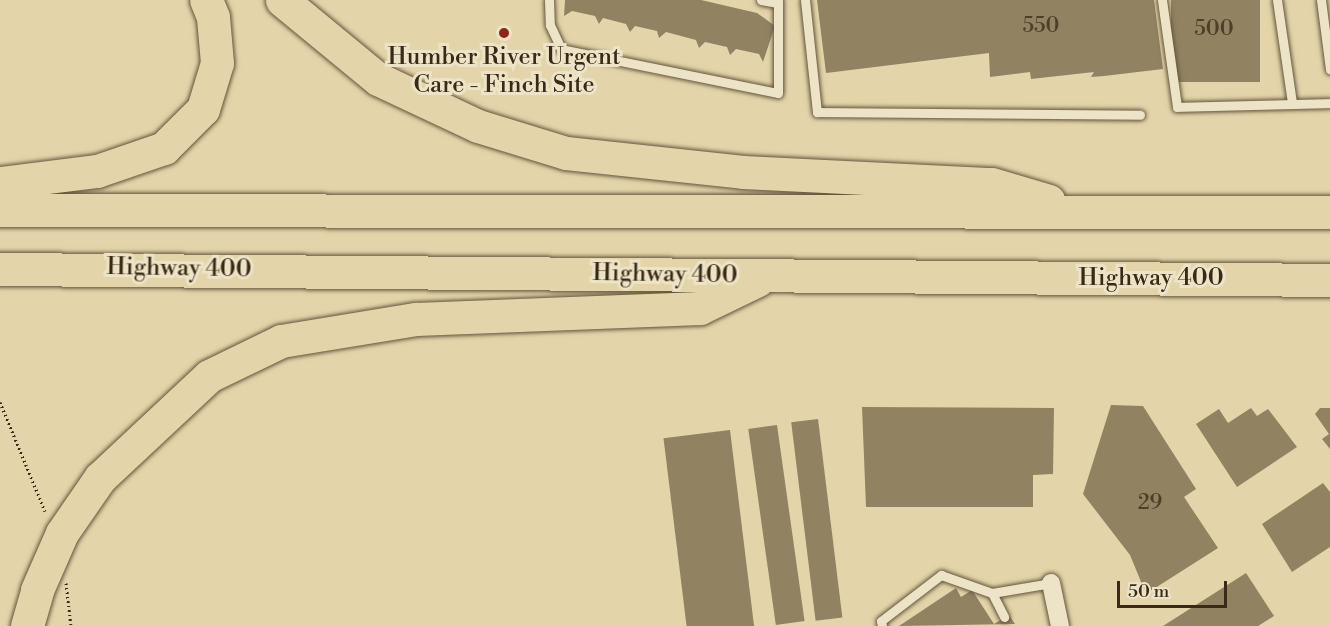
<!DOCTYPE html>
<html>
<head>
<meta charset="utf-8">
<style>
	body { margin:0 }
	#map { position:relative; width:1330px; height:626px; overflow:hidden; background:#e3d5a9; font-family:"Libre Bodoni",serif }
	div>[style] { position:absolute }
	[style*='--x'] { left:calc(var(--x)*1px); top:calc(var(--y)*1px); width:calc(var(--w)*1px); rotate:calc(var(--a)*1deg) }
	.building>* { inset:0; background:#918262; transform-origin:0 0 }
	.path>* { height:3px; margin-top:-1.5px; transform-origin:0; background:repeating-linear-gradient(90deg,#392916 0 1.5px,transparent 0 4.5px) }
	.roads { filter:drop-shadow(0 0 2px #64543b) drop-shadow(0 0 2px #64543b) }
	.service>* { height:9px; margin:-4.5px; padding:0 4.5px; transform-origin:4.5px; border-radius:4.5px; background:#ede4c7 }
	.minor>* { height:18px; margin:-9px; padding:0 9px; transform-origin:9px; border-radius:9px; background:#ede4c7 }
	.motorway>* { height:33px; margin:-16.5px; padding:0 16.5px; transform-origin:16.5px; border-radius:16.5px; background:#e3d5a9 }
	.dots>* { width:16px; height:16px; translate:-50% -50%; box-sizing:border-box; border:3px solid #ede4c7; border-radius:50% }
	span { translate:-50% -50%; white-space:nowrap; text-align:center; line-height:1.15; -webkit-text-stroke:6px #ede4c7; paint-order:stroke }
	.number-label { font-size:21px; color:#4f3f29 }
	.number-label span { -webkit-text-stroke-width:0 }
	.poi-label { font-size:24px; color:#392916 }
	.street-label { font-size:24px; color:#392916 }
	.scale { position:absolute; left:1117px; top:581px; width:110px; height:27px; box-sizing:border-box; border:3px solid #392916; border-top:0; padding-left:8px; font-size:18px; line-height:21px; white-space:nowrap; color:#392916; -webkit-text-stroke:4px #ede4c7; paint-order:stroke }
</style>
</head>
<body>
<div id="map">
	<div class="building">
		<i style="clip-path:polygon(565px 0,701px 0,757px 13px,775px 26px,763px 62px,759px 54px,736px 49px,730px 55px,727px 47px,705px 42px,699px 48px,696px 40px,666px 32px,659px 38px,657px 31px,635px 26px,630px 32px,626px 24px,603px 18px,599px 24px,595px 16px,572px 11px,564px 16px)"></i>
		<i style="clip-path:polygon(817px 0,1154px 0,1163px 69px,1104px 76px,1091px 77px,1094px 72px,1031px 79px,1030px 72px,990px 77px,989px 53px,826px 73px)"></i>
		<i style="left:1171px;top:0;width:89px;height:82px"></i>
		<i style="clip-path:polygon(1111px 405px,1143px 406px,1196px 489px,1184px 497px,1218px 548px,1152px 590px,1144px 589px,1130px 555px,1083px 494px)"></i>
		<i style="clip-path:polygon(862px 407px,1054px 408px,1053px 474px,1033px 475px,1033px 507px,866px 507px)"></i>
		<i style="clip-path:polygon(1251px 408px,1257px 416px,1268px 409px,1297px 447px,1237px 487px,1196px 424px,1219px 409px,1228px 423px)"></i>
		<i style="clip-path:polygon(1320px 408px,1330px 408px,1330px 449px,1322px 439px,1329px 434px,1315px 414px)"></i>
		<i style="left:818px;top:419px;width:200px;height:27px;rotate:83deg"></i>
		<i style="left:777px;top:425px;width:198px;height:29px;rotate:82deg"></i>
		<i style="left:730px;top:430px;width:198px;height:67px;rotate:83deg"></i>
		<i style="clip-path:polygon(1323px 483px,1330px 492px,1330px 547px,1292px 572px,1262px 524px)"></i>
		<i style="clip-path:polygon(1246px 573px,1274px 616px,1258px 626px,1163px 626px)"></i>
		<i style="clip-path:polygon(956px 588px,961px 597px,972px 590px,994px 624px,1009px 615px,1015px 624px,899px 626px)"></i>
	</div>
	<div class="path">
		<i style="--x:0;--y:402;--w:118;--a:67.6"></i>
		<i style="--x:66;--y:583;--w:43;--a:83.4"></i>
	</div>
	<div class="roads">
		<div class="service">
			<i style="--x:549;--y:0;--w:25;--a:88"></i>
			<i style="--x:550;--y:25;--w:26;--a:65"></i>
			<i style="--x:561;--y:49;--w:221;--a:11.5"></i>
			<i style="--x:778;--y:93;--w:93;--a:-90"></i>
			<i style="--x:761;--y:0;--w:17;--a:10"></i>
			<i style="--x:805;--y:0;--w:113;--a:83.9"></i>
			<i style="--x:817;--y:112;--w:323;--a:0.5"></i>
			<i style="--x:1162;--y:0;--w:108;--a:82"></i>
			<i style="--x:1177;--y:107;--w:153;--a:-1.5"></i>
			<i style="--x:1277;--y:0;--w:104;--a:81.7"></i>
			<i style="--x:1321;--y:0;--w:70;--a:82.6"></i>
			<i style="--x:992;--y:593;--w:27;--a:63"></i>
			<i style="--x:882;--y:626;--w:5;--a:-101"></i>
			<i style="--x:881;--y:621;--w:76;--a:-37.5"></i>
			<i style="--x:941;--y:575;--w:54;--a:19.4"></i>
			<i style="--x:992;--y:593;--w:60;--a:-9.6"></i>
		</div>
		<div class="minor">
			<i style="--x:1051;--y:583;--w:44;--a:78.2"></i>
		</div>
		<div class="motorway">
			<i style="--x:282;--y:0;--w:124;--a:39.5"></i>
			<i style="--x:378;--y:79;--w:110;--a:25.2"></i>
			<i style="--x:478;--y:126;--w:92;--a:17.1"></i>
			<i style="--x:566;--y:153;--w:178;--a:6.1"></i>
			<i style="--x:743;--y:172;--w:249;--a:2.8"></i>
			<i style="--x:992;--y:184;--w:59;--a:16.6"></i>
			<i style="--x:0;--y:183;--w:98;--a:-7.1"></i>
			<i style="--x:97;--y:171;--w:71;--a:-18.9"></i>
			<i style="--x:164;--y:148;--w:55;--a:-45"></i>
			<i style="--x:203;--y:109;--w:48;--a:-73.1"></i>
			<i style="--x:217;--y:63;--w:46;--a:-95"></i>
			<i style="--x:213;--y:17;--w:18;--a:-112"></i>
			<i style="--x:0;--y:210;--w:1330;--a:0.09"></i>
			<i style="--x:0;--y:269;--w:1330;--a:0.47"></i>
			<i style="--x:27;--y:626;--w:37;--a:-74"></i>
			<i style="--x:37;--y:590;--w:62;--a:-66.3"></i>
			<i style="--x:62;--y:533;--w:67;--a:-55.4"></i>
			<i style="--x:100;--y:478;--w:149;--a:-43.1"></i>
			<i style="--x:209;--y:376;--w:80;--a:-25.9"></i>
			<i style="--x:281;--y:341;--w:137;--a:-9.3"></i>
			<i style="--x:416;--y:319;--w:284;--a:-2.2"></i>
			<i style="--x:700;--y:308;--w:64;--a:-25.8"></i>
		</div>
	</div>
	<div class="dots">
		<i style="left:504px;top:33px;background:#8f2418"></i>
	</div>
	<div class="number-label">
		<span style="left:1041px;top:26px">550</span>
		<span style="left:1214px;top:29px">500</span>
		<span style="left:1150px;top:503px">29</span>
	</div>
	<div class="poi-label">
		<span style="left:504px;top:72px">Humber River Urgent<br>Care - Finch Site</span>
	</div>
	<div class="street-label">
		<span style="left:179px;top:269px;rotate:1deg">Highway 400</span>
		<span style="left:665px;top:275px;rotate:1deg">Highway 400</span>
		<span style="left:1151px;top:279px">Highway 400</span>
	</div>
	<div class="scale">50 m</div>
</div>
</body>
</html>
